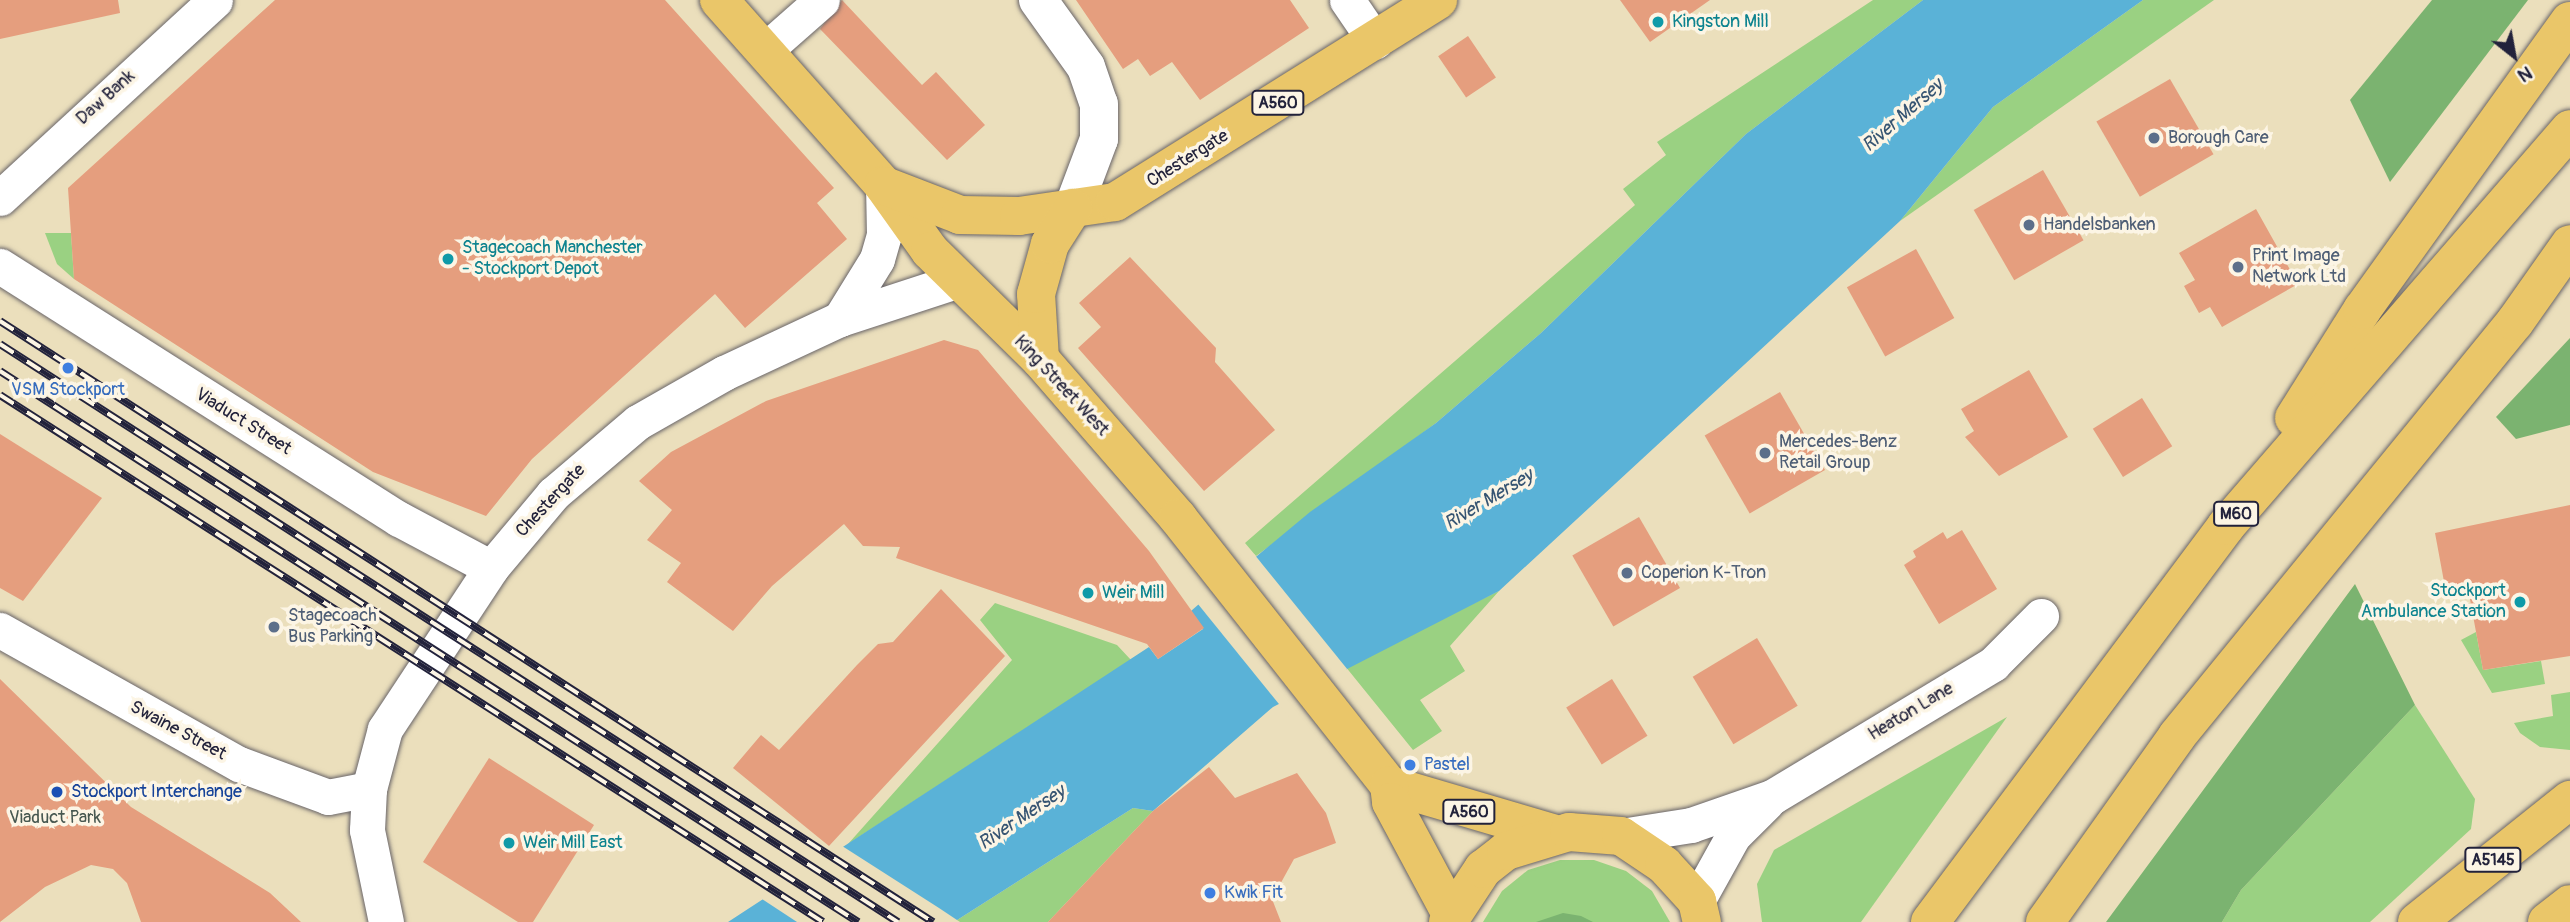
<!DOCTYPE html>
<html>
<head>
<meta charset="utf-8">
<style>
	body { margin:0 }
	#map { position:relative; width:2570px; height:922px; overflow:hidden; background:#ebdfbc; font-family:Pangolin,sans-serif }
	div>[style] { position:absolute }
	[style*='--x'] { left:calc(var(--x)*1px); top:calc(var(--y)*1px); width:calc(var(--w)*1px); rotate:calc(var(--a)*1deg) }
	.green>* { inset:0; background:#9ad182 }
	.forest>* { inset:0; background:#7bb370 }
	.water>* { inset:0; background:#5ab2d7 }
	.pier>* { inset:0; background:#ebdfbc; transform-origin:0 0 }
	.building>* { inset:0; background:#e59e7e; transform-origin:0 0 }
	.roads { filter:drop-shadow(0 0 2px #686468) drop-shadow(0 0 2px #686468) }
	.minor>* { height:35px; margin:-17.5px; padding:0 17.5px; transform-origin:17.5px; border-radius:17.5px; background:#fff }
	.tertiary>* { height:38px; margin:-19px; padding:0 19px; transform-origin:19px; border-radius:19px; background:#fff }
	.primary>* { height:38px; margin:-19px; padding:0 19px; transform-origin:19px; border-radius:19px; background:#eac669 }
	.trunk>* { height:38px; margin:-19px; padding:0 19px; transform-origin:19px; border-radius:19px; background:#eac669 }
	.motorway>* { height:38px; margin:-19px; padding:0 19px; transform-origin:19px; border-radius:19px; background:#eac669 }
	.rail>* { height:8px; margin-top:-4px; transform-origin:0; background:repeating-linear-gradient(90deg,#fcf5e5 0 16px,#22223b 0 32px); box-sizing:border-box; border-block:2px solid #22223b }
	.dots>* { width:19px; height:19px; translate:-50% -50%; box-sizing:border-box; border:4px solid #fcf5e5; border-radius:50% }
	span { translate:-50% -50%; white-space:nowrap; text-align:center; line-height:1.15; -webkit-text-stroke:7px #fcf5e5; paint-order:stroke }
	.shield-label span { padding:2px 5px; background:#fcf5e5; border:2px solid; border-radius:5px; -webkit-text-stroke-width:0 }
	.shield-label { font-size:16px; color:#22223b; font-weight:700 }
	.culture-label { font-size:18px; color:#0d838f }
	.left { translate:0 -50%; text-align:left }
	.right { translate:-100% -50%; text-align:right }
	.street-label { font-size:18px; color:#22223b }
	.service-label { font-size:18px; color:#4e5e75 }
	.shop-label { font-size:18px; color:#366cbe }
	.transit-label { font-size:18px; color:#164399 }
	.park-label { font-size:18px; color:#465750 }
	.water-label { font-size:19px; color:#365472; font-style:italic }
	.north { position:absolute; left:2479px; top:21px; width:70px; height:70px; -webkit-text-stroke:5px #fcf5e5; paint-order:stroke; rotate:149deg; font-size:19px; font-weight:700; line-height:28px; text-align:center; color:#22223b }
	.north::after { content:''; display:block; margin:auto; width:24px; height:32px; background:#22223b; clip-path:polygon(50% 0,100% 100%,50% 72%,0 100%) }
</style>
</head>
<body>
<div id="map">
	<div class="green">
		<i style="clip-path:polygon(1873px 0,1923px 0,1746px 134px,1541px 333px,1436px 423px,1256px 556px,1245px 543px,1635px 205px,1623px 189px,1666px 155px,1657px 142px)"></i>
		<i style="clip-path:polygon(2143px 0,2214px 0,1900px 221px,1993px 107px)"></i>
		<i style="clip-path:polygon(45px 233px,71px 233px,74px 279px,57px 264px)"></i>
		<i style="clip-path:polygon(1499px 591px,1450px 646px,1465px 671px,1420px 700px,1442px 731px,1413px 750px,1345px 666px)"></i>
		<i style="clip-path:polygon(995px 603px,1117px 645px,1131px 660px,848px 844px,1012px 660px,980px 620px)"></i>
		<i style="clip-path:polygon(2476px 632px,2483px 670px,2541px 661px,2545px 684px,2492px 693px,2461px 640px)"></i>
		<i style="clip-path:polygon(2570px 692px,2570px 750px,2540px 747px,2520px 733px,2514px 723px,2553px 716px,2551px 695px)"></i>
		<i style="clip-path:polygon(2415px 705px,2475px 799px,2471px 829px,2370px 922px,2222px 922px,2241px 890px)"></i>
		<i style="clip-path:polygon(2007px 717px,1861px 922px,1762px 922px,1757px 884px,1774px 850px)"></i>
		<i style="clip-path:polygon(1133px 808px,1153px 811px,1048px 922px,954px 922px)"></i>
		<i style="clip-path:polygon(1560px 860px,1594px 860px,1626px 871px,1652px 891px,1670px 922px,1483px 922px,1502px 891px,1528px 870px)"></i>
	</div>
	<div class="forest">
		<i style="clip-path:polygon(2432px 0,2528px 0,2390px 182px,2350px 100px)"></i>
		<i style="clip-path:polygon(2570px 338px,2570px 425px,2516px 439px,2496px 417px)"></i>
		<i style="clip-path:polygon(2355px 584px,2415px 705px,2241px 890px,2222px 922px,2106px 922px)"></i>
		<i style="clip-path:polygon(1563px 913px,1581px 916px,1593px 922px,1536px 922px)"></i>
	</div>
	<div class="water">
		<i style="clip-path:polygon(1923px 0,2143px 0,1993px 107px,1900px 221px,1499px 591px,1273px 707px,1153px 811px,1133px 808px,954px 922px,728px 922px,1149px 647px,1158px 659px,1203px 629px,1191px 611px,1199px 604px,1310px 512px,1436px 423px,1541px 333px,1746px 134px)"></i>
	</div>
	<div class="pier">
		<i style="left:1254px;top:554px;width:148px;height:75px;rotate:51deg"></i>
		<i style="clip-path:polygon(839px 844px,939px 908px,960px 922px,797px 922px,759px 897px)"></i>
	</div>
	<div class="building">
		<i style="clip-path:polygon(0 0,118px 0,120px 13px,0 39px)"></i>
		<i style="clip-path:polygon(275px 0,665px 0,834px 188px,817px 203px,847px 239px,745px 328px,715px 294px,532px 459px,486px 516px,373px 472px,74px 279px,68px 188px)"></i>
		<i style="clip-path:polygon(842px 0,922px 85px,936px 72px,985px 125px,947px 160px,820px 29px)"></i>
		<i style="clip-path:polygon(1076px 0,1290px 0,1309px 28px,1200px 100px,1172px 62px,1150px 76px,1138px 59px,1123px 69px)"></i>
		<i style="clip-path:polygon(1620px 0,1710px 0,1650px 42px)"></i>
		<i style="left:1468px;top:36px;width:50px;height:36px;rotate:56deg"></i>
		<i style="left:2170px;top:79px;width:87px;height:85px;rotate:60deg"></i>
		<i style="left:2043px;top:170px;width:81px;height:80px;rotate:60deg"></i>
		<i style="clip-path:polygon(2256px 209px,2298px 284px,2222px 327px,2210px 307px,2199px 313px,2184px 286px,2195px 280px,2179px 253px)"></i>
		<i style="left:1916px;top:249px;width:79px;height:79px;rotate:61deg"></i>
		<i style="clip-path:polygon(1130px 257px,1216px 348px,1215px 362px,1275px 430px,1204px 491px,1078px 348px,1101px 327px,1079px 303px)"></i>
		<i style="clip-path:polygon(944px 340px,978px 350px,1149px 551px,1204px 628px,1158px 659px,1147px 644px,896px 558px,900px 547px,863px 546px,844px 524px,772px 586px,733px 631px,667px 582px,681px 563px,647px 540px,672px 510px,639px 481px,671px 452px,766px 401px)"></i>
		<i style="clip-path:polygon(2029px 370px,2068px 437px,1999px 476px,1965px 437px,1974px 431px,1961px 409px)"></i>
		<i style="left:1780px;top:392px;width:90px;height:87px;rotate:60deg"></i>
		<i style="left:2142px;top:398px;width:57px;height:58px;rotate:58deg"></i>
		<i style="clip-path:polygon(0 434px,102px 498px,23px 601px,0 588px)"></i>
		<i style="clip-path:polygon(2570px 505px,2570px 656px,2483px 670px,2467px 583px,2445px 587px,2435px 533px)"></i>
		<i style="left:1639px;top:517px;width:82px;height:77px;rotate:60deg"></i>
		<i style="clip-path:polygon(1962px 530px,1997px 589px,1939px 624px,1904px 565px,1916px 557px,1913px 551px,1943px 532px,1947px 539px)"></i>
		<i style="clip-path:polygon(941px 589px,1005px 656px,829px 846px,733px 768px,761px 735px,779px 750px,857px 665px,878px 644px,893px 642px)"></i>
		<i style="left:1757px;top:638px;width:79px;height:75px;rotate:59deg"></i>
		<i style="clip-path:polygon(0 679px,131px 807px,270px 893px,301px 922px,141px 922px,127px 883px,113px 869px,91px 865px,45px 887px,0 922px)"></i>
		<i style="left:1612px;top:679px;width:67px;height:54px;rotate:58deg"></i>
		<i style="clip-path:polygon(489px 758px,594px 825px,533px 922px,518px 922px,423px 862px)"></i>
		<i style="clip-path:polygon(1209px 767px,1235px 798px,1297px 773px,1326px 813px,1336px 843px,1294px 859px,1272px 899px,1281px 922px,1048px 922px,1153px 811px)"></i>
	</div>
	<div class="roads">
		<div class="minor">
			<i style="--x:1347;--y:0;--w:50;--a:55.7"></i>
			<i style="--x:764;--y:51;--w:77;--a:-41.3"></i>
			<i style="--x:0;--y:198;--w:292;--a:-42.6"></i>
			<i style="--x:0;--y:266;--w:472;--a:32.4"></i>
			<i style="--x:399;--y:519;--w:104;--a:28"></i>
			<i style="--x:840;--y:319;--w:70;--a:-58.3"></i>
			<i style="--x:877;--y:259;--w:25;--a:-74"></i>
			<i style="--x:884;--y:235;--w:50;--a:-91.1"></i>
			<i style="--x:0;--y:630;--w:274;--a:29.3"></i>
			<i style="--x:239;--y:764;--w:95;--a:20.3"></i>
			<i style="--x:328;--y:797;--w:42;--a:-11"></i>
			<i style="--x:1621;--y:836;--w:71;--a:-8.9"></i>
			<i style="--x:1691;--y:825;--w:86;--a:-19.1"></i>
			<i style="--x:1772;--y:797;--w:258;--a:-31"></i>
			<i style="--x:1993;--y:664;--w:68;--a:-45"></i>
			<i style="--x:1697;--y:901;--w:74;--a:-61"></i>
			<i style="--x:1733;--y:836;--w:48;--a:-45"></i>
			<i style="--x:386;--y:922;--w:94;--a:-101.7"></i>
			<i style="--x:367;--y:830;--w:41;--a:-87.2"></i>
			<i style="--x:369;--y:789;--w:62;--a:-75.1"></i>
			<i style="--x:385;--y:729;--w:193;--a:-56.6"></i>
			<i style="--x:491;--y:568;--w:97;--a:-50"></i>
			<i style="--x:553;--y:494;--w:111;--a:-40.3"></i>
			<i style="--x:638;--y:422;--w:99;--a:-29.7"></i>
			<i style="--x:724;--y:373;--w:128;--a:-25"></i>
			<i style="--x:840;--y:319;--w:122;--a:-18.1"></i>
		</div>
		<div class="tertiary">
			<i style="--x:1038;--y:0;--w:82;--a:54.4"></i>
			<i style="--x:1086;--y:67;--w:39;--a:71"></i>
			<i style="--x:1099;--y:104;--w:35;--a:90"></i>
			<i style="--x:1099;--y:139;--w:74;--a:110.6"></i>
		</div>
		<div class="primary">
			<i style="--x:719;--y:0;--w:247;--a:48.4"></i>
			<i style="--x:883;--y:185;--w:81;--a:54.5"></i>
			<i style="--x:930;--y:251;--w:154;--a:44.5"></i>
			<i style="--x:1040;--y:359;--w:211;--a:49"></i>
			<i style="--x:1178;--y:518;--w:340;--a:51.7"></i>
			<i style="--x:1389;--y:785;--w:170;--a:16.4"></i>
			<i style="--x:885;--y:186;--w:80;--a:21.1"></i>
			<i style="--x:960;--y:215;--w:59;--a:1"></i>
			<i style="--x:1019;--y:216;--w:97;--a:-8.3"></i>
			<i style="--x:1115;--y:202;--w:381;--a:-32"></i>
			<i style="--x:1040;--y:359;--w:65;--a:-93.5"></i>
			<i style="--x:1036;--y:294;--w:52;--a:-74.4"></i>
			<i style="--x:1050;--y:244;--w:43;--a:-57.4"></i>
			<i style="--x:1389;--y:785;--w:17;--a:83"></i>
			<i style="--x:1391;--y:802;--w:127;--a:61.8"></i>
			<i style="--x:1448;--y:922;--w:64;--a:-56.6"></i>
			<i style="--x:1483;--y:869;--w:29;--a:-38"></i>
			<i style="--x:1506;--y:851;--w:66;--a:-16.8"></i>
			<i style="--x:1569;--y:832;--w:52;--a:4.4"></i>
			<i style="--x:1621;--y:836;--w:52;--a:34"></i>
			<i style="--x:1664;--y:865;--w:49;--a:47.5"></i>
			<i style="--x:1697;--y:901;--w:22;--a:77"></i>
		</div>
		<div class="trunk">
			<i style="--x:2417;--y:922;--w:196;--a:-38.6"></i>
			<i style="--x:2547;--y:922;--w:29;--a:-38"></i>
		</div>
		<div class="motorway">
			<i style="--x:2294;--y:418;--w:128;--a:-57.8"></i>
			<i style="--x:2362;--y:310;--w:356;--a:-54.3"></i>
			<i style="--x:1930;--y:922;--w:494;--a:-53.2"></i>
			<i style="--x:2226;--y:526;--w:525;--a:-49.09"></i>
			<i style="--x:2045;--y:922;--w:228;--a:-54.6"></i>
			<i style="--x:2177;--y:736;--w:534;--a:-50.77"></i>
			<i style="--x:2515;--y:322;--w:95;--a:-54.8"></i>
		</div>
	</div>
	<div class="rail">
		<i style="--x:0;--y:321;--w:1110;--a:32.79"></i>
		<i style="--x:0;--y:344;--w:1068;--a:32.77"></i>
		<i style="--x:0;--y:371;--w:1020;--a:32.71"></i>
		<i style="--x:0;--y:395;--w:977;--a:32.63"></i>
	</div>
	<div class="dots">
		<i style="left:1658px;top:22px;background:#0f9aa8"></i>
		<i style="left:2154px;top:138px;background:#5c6f8a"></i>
		<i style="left:2029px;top:225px;background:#5c6f8a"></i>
		<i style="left:448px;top:259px;background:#0f9aa8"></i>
		<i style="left:2238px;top:267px;background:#5c6f8a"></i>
		<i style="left:68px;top:368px;background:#3f7fe0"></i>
		<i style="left:1765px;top:453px;background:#5c6f8a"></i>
		<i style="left:1627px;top:573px;background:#5c6f8a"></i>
		<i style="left:1088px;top:593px;background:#0f9aa8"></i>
		<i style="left:2520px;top:602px;background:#0f9aa8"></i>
		<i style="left:274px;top:627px;background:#5c6f8a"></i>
		<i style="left:1410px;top:765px;background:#3f7fe0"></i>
		<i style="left:57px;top:792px;background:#1a4fb4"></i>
		<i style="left:509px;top:843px;background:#0f9aa8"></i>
		<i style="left:1210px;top:893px;background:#3f7fe0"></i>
	</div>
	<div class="shield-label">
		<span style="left:1278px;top:103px">A560</span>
		<span style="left:2236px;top:514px">M60</span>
		<span style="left:1469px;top:812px">A560</span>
		<span style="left:2493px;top:860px">A5145</span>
	</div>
	<div class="culture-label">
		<span class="left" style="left:1672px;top:22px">Kingston Mill</span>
		<span class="left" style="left:462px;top:259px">Stagecoach Manchester<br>- Stockport Depot</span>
		<span class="right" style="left:2506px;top:602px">Stockport<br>Ambulance Station</span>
		<span class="left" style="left:1102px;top:593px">Weir Mill</span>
		<span class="left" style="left:523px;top:843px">Weir Mill East</span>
	</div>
	<div class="street-label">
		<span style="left:106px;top:98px;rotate:-42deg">Daw Bank</span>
		<span style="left:1188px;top:159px;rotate:-32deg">Chestergate</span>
		<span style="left:1061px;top:386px;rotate:47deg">King Street West</span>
		<span style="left:243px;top:422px;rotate:32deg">Viaduct Street</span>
		<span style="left:551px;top:501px;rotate:-47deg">Chestergate</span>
		<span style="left:1911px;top:712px;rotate:-31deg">Heaton Lane</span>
		<span style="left:178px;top:731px;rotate:28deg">Swaine Street</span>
	</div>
	<div class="service-label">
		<span class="left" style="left:2168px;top:138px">Borough Care</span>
		<span class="left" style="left:2043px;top:225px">Handelsbanken</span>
		<span class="left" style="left:2252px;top:267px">Print Image<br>Network Ltd</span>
		<span class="left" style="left:1779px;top:453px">Mercedes-Benz<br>Retail Group</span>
		<span class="left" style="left:1641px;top:573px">Coperion K-Tron</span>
		<span class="left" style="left:288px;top:627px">Stagecoach<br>Bus Parking</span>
	</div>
	<div class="shop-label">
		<span style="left:68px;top:390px">VSM Stockport</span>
		<span class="left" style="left:1424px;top:765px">Pastel</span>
		<span class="left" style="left:1224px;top:893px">Kwik Fit</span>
	</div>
	<div class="transit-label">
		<span class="left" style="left:71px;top:792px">Stockport Interchange</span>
	</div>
	<div class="park-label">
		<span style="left:55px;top:818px">Viaduct Park</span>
	</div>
	<div class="water-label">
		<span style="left:1903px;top:116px;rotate:-41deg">River Mersey</span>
		<span style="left:1489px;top:500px;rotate:-31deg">River Mersey</span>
		<span style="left:1022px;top:818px;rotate:-34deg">River Mersey</span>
	</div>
	<div class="north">N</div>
</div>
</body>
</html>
